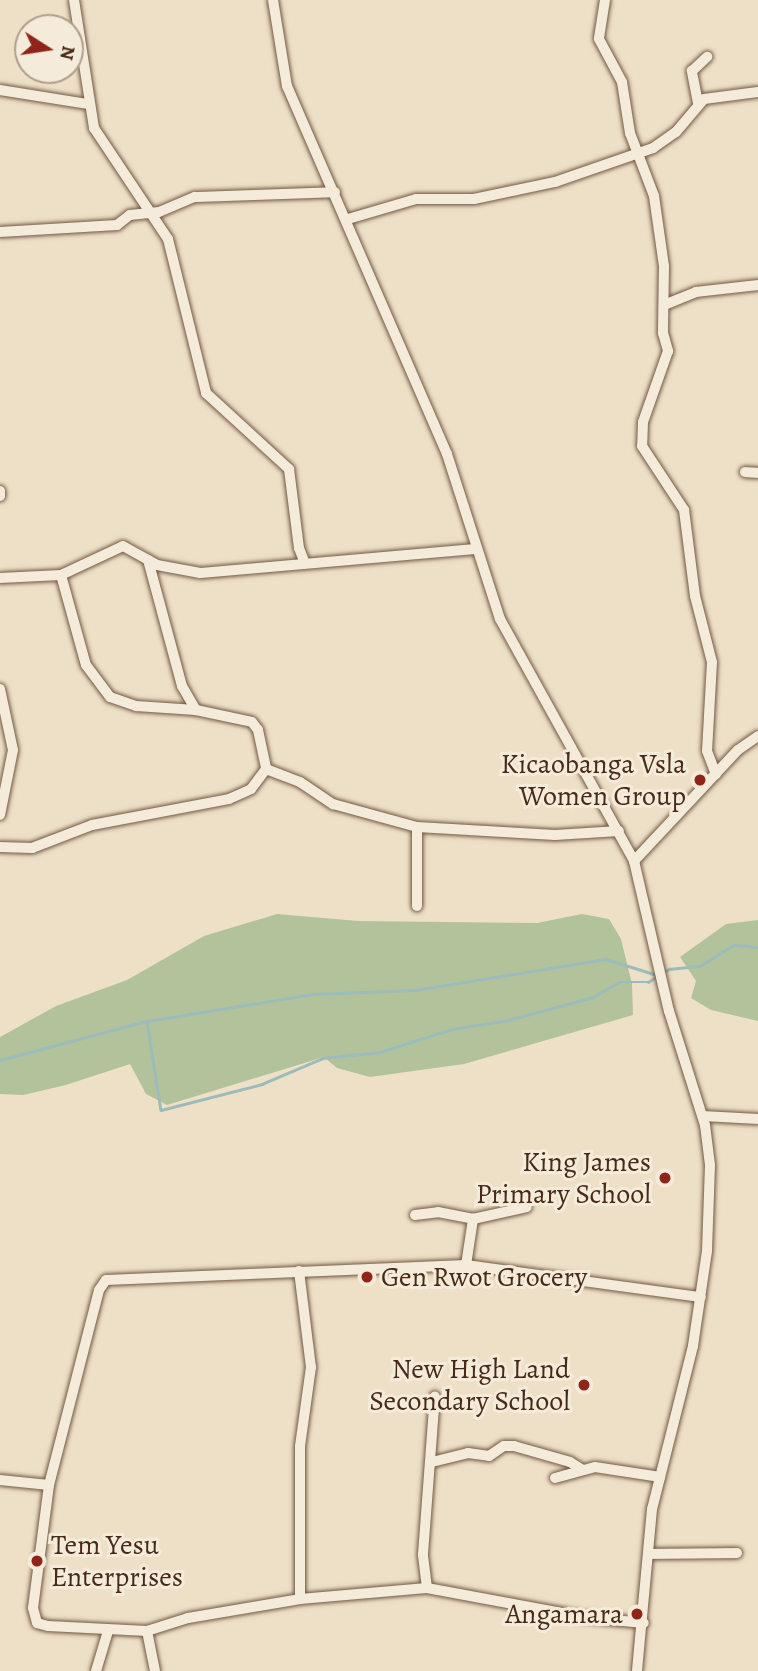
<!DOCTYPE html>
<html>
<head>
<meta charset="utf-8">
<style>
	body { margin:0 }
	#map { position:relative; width:758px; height:1671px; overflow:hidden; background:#eee0c6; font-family:Alegreya,serif }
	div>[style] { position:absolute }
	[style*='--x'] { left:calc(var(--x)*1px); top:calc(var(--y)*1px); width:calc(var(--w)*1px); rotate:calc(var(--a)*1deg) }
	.green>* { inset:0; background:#b2c39b }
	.stream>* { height:2.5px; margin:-1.25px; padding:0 1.25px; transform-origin:1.25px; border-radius:1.25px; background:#9bbcbb }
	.roads { filter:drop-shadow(0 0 2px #725844) drop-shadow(0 0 2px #725844) }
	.minor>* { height:10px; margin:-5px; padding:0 5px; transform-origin:5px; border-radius:5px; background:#f4ebda }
	.dots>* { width:19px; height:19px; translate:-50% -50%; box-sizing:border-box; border:4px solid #f4ebda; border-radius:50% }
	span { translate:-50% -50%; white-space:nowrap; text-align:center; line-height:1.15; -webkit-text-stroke:6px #f4ebda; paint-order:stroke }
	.poi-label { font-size:28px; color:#482a18 }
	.right { translate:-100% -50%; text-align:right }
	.left { translate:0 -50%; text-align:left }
	.north { position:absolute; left:14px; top:14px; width:70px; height:70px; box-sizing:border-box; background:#f4ebda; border:2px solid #af9e8c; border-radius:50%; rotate:102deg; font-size:19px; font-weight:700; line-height:28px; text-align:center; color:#482a18 }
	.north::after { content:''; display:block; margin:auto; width:24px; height:32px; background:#8f2418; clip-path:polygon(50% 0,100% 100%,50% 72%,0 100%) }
</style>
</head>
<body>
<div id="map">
	<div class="green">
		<i style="clip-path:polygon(277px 914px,358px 921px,537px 923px,582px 914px,609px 919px,621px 939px,632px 984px,633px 1015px,464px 1064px,370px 1077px,337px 1068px,324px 1057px,167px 1105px,146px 1094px,130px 1064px,66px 1085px,23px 1095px,0 1094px,0 1037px,56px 1006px,127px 980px,204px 936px)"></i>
		<i style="clip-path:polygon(758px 920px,758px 1021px,711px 1010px,691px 998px,696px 981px,680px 957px,726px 924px)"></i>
	</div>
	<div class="stream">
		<i style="--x:147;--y:1021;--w:168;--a:-9.2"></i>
		<i style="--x:313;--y:994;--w:102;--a:-2.2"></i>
		<i style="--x:415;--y:990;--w:193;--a:-9.2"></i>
		<i style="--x:606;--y:959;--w:53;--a:17.4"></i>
		<i style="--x:0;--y:1060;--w:152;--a:-14.9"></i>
		<i style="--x:147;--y:1021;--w:90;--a:81.1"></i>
		<i style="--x:161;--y:1110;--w:104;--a:-14.4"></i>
		<i style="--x:262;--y:1084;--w:66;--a:-23.1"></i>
		<i style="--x:323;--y:1058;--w:57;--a:-6"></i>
		<i style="--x:380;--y:1052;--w:76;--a:-17.7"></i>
		<i style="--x:452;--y:1029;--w:57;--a:-9.1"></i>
		<i style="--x:508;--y:1020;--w:88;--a:-15.1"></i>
		<i style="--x:593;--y:997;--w:30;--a:-30"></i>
		<i style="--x:619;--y:982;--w:29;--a:0"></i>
		<i style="--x:648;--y:982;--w:25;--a:-32"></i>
		<i style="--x:669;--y:969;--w:31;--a:-6"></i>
		<i style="--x:700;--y:966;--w:40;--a:-32"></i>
		<i style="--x:734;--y:945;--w:24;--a:5"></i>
	</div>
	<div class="roads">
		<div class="minor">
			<i style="--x:74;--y:0;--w:130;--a:81.1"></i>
			<i style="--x:94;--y:128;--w:133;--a:56.3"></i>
			<i style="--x:168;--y:239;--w:159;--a:76.1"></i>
			<i style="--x:206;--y:393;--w:113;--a:42.5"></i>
			<i style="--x:289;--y:469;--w:80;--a:82.8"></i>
			<i style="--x:299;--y:548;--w:14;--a:69"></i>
			<i style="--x:273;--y:0;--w:87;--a:80.8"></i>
			<i style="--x:287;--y:86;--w:401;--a:66.5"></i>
			<i style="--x:447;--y:454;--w:173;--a:72.2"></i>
			<i style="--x:500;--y:619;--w:277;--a:61"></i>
			<i style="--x:634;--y:861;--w:154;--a:76.9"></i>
			<i style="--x:669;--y:1011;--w:120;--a:72.5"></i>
			<i style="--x:705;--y:1125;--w:40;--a:82.9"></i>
			<i style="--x:710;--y:1165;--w:86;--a:92"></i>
			<i style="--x:707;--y:1251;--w:96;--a:98.4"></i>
			<i style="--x:693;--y:1346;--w:168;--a:104.1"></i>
			<i style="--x:652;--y:1509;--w:163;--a:95.3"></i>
			<i style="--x:605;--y:0;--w:39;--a:99"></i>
			<i style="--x:599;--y:39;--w:49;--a:61.9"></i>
			<i style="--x:622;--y:82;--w:52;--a:81.1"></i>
			<i style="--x:630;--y:133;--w:67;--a:69.1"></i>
			<i style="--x:654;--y:196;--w:71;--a:81.9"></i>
			<i style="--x:664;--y:266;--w:67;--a:90.9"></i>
			<i style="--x:663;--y:333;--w:19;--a:74"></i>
			<i style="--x:668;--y:351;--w:75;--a:109.4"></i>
			<i style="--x:643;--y:422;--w:24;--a:92"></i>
			<i style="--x:642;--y:446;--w:77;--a:56.7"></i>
			<i style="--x:684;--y:510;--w:87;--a:82.7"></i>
			<i style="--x:695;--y:596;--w:68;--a:75.6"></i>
			<i style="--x:712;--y:662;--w:89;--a:93.2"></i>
			<i style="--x:707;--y:751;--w:25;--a:69"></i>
			<i style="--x:0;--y:90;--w:88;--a:9.1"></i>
			<i style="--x:698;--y:103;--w:33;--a:-101"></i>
			<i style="--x:692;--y:71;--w:21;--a:-43"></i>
			<i style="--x:348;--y:219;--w:71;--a:-16.4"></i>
			<i style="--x:416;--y:199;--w:58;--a:0"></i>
			<i style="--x:474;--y:199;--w:83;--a:-11.9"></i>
			<i style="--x:555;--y:182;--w:104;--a:-19.1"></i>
			<i style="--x:653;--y:148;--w:28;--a:-35"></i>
			<i style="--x:676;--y:132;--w:43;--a:-49.7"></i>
			<i style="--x:704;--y:99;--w:54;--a:-7.4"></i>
			<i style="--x:0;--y:232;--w:117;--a:-3.4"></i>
			<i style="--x:117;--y:225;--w:16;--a:-38"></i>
			<i style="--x:130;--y:215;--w:29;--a:-6"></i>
			<i style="--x:159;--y:212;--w:39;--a:-23"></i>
			<i style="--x:195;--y:197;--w:140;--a:-2"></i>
			<i style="--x:664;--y:305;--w:35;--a:-22"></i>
			<i style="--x:696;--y:292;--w:62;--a:-6.4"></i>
			<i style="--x:745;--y:472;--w:13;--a:4"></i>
			<i style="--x:0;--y:491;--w:5;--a:90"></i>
			<i style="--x:148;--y:560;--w:131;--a:74.9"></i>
			<i style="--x:182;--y:686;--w:28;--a:60"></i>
			<i style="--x:196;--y:710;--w:57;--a:12.1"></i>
			<i style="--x:252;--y:722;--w:10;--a:53"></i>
			<i style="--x:258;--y:730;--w:40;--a:78"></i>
			<i style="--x:61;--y:575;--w:93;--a:74.5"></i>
			<i style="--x:86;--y:665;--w:40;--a:53"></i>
			<i style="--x:110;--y:697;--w:28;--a:19"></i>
			<i style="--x:136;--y:706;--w:60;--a:3.8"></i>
			<i style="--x:0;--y:578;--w:61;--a:-2.8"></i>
			<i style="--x:61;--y:575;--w:68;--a:-25.1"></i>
			<i style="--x:123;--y:546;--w:39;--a:29"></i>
			<i style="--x:157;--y:565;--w:44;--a:10.5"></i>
			<i style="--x:200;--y:573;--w:277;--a:-5"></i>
			<i style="--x:0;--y:689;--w:62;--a:78"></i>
			<i style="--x:13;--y:750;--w:66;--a:101.3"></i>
			<i style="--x:0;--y:847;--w:32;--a:2"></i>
			<i style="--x:32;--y:848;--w:64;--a:-21"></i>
			<i style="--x:92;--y:825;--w:139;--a:-10.7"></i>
			<i style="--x:229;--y:799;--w:24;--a:-24"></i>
			<i style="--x:251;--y:789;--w:25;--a:-53"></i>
			<i style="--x:266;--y:769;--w:36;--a:21"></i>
			<i style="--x:300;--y:782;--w:40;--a:34"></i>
			<i style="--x:333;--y:804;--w:87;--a:15.3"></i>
			<i style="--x:417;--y:827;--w:138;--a:3.3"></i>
			<i style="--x:555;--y:835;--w:64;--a:-3.6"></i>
			<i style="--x:634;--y:861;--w:152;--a:-46.9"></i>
			<i style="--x:738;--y:750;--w:24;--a:-35"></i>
			<i style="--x:417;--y:906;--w:79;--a:-90"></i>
			<i style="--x:703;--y:1116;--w:55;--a:3.1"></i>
			<i style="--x:415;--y:1215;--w:23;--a:-7"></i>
			<i style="--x:438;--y:1212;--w:36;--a:11"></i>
			<i style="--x:466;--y:1265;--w:47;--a:-81.3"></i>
			<i style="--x:473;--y:1219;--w:55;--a:-12.5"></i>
			<i style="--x:299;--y:1271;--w:97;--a:82.9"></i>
			<i style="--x:311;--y:1367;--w:80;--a:97.9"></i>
			<i style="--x:300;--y:1446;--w:153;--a:90"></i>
			<i style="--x:432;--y:1462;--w:37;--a:-14"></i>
			<i style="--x:468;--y:1453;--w:21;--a:8"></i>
			<i style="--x:489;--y:1456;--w:18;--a:-34"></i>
			<i style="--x:504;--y:1446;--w:10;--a:0"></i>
			<i style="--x:514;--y:1446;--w:58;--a:15.9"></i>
			<i style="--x:570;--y:1462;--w:15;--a:32"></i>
			<i style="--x:555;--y:1478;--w:41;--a:-15.4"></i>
			<i style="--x:595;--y:1467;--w:66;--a:8.7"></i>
			<i style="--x:0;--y:1480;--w:49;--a:5.8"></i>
			<i style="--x:650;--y:1554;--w:87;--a:-0.7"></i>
			<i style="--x:427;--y:1588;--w:34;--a:-97"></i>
			<i style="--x:423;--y:1554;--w:158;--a:-85.7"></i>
			<i style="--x:147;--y:1631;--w:43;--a:-17.6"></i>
			<i style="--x:188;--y:1618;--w:114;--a:-9.6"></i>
			<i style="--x:300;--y:1599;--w:127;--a:-5"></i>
			<i style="--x:427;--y:1588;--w:159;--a:10.5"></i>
			<i style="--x:583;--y:1617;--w:61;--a:5.6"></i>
			<i style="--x:96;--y:1671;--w:42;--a:-73.3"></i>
			<i style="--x:155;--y:1671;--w:41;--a:-101.3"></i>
			<i style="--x:147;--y:1631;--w:99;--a:-177.1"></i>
			<i style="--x:48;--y:1626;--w:11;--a:-165"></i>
			<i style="--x:37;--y:1623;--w:16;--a:-105"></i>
			<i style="--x:33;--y:1608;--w:124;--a:-82.6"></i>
			<i style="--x:49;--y:1485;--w:201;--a:-75.6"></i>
			<i style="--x:99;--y:1290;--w:12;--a:-55"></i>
			<i style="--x:106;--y:1280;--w:360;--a:-2.4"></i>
			<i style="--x:466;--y:1265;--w:237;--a:7.8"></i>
		</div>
	</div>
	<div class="dots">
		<i style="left:700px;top:780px;background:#8f2418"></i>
		<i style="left:665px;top:1178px;background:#8f2418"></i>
		<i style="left:367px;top:1277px;background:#8f2418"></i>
		<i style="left:584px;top:1385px;background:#8f2418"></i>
		<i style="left:37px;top:1561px;background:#8f2418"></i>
		<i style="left:637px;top:1614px;background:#8f2418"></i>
	</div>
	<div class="poi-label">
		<span class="right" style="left:686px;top:780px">Kicaobanga Vsla<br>Women Group</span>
		<span class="right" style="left:651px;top:1178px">King James<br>Primary School</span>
		<span class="left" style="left:381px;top:1277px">Gen Rwot Grocery</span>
		<span class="right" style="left:570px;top:1385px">New High Land<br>Secondary School</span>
		<span class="left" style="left:51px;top:1561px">Tem Yesu<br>Enterprises</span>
		<span class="right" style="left:623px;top:1614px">Angamara</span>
	</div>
	<div class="north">N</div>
</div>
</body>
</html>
